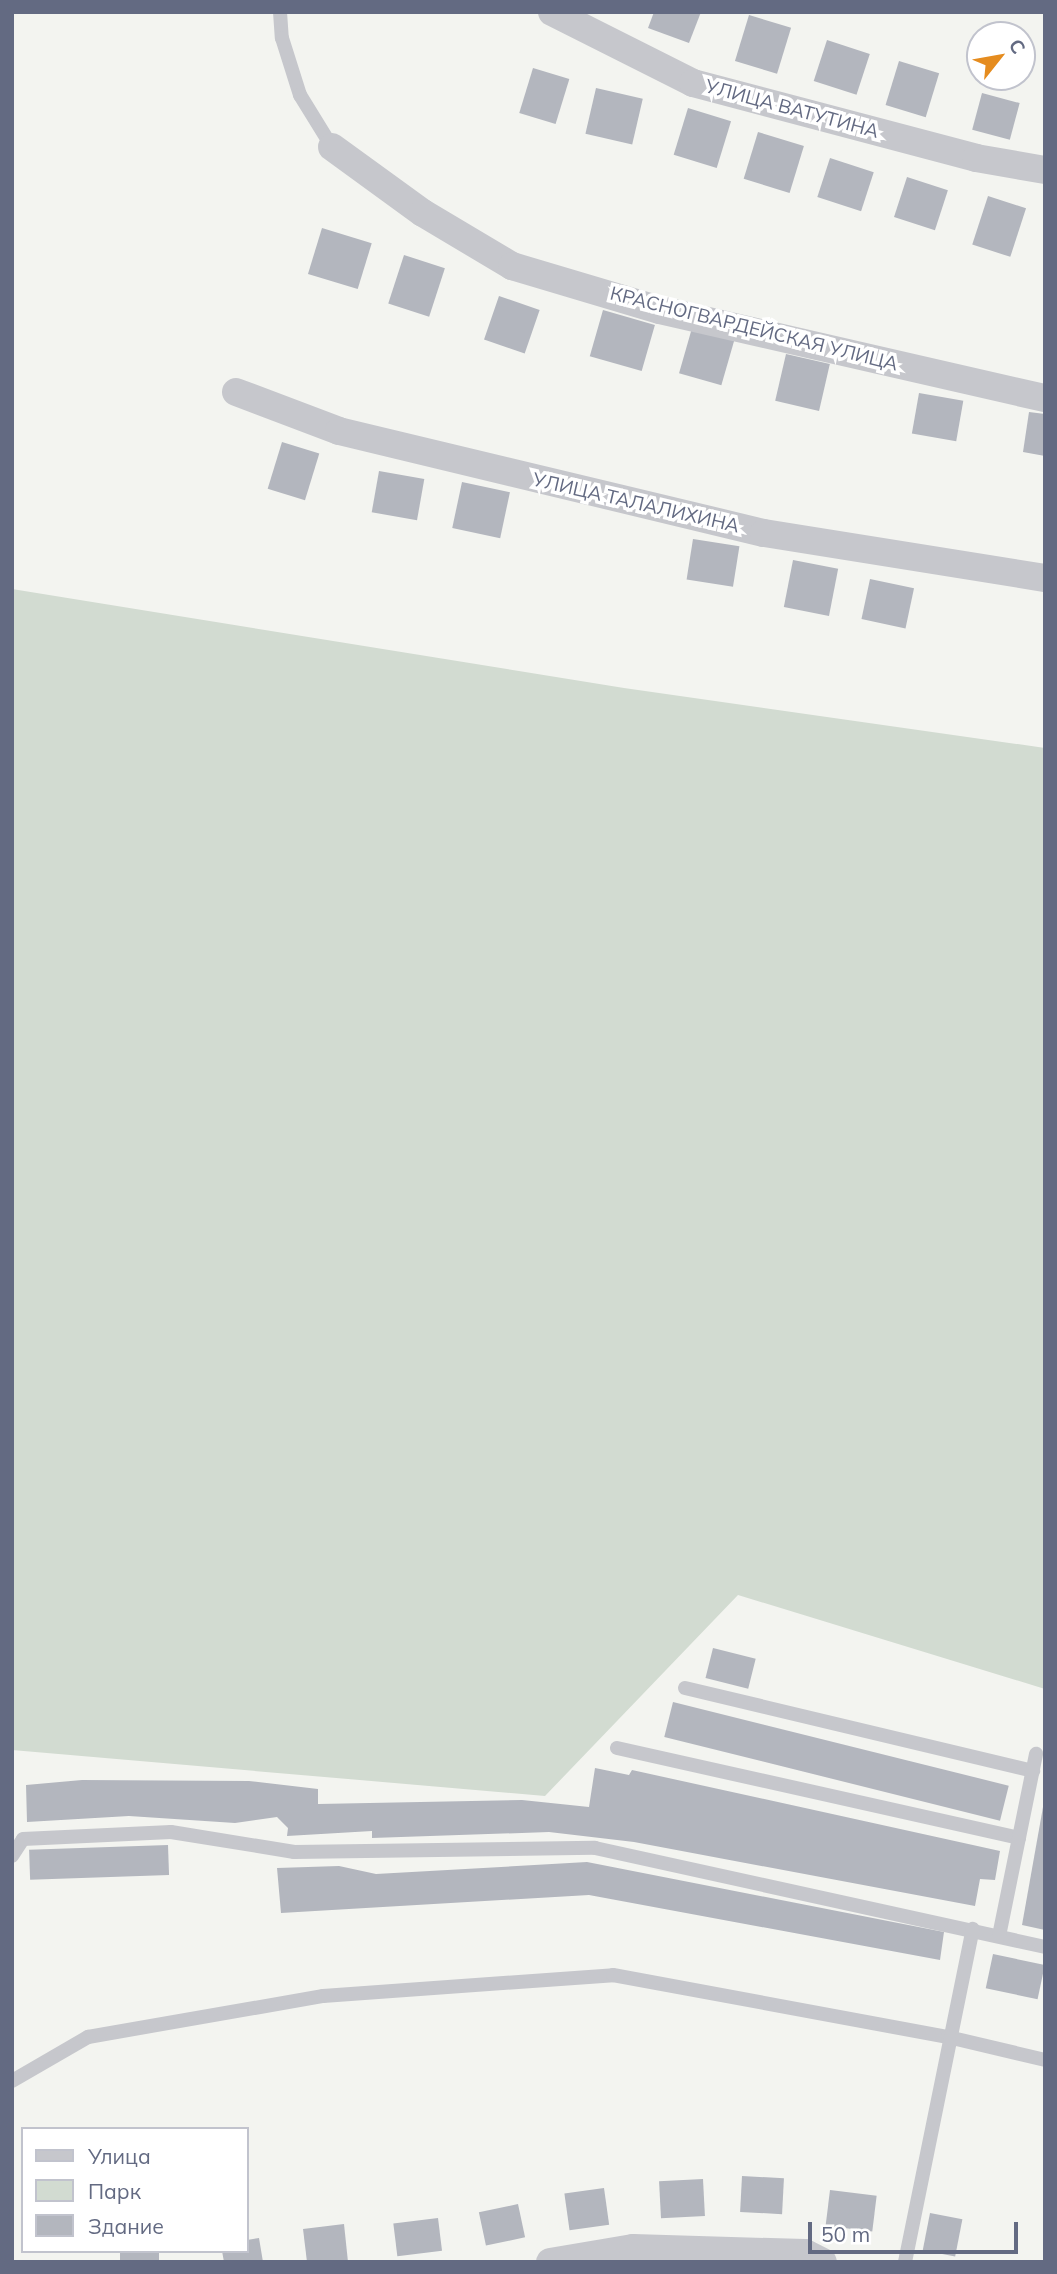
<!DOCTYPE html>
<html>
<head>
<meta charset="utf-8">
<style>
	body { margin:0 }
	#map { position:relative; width:1057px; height:2274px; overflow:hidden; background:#f3f4f0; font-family:Mulish,sans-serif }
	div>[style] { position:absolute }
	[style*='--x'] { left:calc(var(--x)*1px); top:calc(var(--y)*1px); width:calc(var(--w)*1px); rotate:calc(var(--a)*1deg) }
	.green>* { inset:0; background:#d2dbd1 }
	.building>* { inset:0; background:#b3b6be; transform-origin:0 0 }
	.lane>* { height:14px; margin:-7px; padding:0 7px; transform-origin:7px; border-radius:7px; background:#c6c7cc }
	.street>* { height:28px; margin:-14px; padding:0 14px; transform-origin:14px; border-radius:14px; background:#c6c7cc }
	span { translate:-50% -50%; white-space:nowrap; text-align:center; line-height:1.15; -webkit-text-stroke:7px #fff; paint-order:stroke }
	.street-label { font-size:19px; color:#636a82 }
	.frame { position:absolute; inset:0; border:14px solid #636a82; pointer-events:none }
	.legend { position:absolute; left:21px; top:2127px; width:228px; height:126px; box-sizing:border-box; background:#fff; border:2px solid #c1c3cd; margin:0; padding:9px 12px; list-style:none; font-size:21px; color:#636a82 }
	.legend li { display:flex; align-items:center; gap:14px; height:35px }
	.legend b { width:35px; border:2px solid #c1c3cd }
	.north { position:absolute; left:966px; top:21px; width:70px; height:70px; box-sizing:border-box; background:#fff; border:2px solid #c1c3cd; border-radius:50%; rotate:59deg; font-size:19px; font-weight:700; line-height:28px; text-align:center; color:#636a82 }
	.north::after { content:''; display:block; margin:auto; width:24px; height:32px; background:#e58c1f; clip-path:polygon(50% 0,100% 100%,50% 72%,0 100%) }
	.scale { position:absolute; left:808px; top:2222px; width:210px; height:32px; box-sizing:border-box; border:4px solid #636a82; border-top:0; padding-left:9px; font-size:21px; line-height:24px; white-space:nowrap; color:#636a82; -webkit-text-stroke:5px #fff; paint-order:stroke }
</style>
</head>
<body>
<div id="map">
	<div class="green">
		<i style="clip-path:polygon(12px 589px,624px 688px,1045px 748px,1045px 1689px,738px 1595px,545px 1796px,12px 1750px)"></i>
	</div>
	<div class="building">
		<i style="clip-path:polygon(654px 12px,701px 12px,689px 43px,648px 28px)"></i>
		<i style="left:749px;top:15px;width:44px;height:48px;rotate:17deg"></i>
		<i style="left:827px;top:40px;width:45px;height:43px;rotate:18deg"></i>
		<i style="left:899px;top:61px;width:42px;height:46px;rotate:17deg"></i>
		<i style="left:533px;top:68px;width:38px;height:47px;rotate:17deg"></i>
		<i style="left:596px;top:88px;width:48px;height:47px;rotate:13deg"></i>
		<i style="left:982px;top:93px;width:39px;height:38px;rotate:15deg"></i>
		<i style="left:688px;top:108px;width:45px;height:49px;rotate:17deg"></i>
		<i style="left:758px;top:132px;width:48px;height:49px;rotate:17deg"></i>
		<i style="left:830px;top:158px;width:46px;height:41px;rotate:18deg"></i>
		<i style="left:907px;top:177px;width:43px;height:42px;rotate:18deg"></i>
		<i style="left:988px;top:196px;width:40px;height:51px;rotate:18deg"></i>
		<i style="left:322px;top:228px;width:52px;height:48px;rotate:17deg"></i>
		<i style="left:404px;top:255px;width:43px;height:51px;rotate:18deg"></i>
		<i style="left:499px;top:296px;width:43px;height:46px;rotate:19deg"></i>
		<i style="left:603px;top:310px;width:54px;height:48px;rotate:16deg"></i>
		<i style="left:692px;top:328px;width:44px;height:47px;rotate:16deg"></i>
		<i style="left:786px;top:354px;width:45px;height:48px;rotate:13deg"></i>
		<i style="left:919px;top:393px;width:45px;height:41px;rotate:10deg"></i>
		<i style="clip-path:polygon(1029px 412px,1045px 414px,1045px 456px,1023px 452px)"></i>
		<i style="left:282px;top:442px;width:39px;height:49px;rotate:17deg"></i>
		<i style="left:379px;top:471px;width:46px;height:42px;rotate:10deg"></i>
		<i style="left:462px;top:482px;width:49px;height:47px;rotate:12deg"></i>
		<i style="left:693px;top:539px;width:47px;height:41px;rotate:9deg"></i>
		<i style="left:793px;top:560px;width:46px;height:48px;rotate:11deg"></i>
		<i style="left:870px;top:579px;width:45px;height:41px;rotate:12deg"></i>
		<i style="left:713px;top:1648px;width:44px;height:31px;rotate:14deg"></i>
		<i style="left:673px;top:1702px;width:346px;height:36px;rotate:14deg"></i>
		<i style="clip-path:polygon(595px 1768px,629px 1775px,632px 1770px,1000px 1851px,995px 1880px,980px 1879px,975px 1906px,634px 1842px,549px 1832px,372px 1838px,372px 1831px,287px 1836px,288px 1828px,277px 1817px,235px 1823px,129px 1816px,27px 1822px,26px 1785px,82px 1780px,249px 1781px,318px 1789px,318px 1804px,522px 1800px,589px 1807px)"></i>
		<i style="clip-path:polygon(1043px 1807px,1045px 1807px,1045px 1930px,1022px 1925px)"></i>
		<i style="left:168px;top:1845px;width:30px;height:139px;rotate:88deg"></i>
		<i style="clip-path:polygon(587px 1862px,944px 1932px,940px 1960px,589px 1895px,281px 1913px,277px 1868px,339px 1866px,376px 1874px)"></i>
		<i style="left:993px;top:1954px;width:53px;height:35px;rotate:12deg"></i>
		<i style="left:742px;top:2176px;width:42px;height:36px;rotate:3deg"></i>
		<i style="left:703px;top:2179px;width:37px;height:44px;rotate:87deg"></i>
		<i style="left:604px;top:2188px;width:37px;height:40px;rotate:82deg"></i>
		<i style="left:830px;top:2190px;width:47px;height:36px;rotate:7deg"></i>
		<i style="left:518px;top:2204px;width:34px;height:40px;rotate:78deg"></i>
		<i style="left:930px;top:2213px;width:33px;height:38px;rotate:11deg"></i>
		<i style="left:438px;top:2218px;width:33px;height:45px;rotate:83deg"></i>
		<i style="clip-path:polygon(344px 2224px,348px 2262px,307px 2262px,303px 2229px)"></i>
		<i style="clip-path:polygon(259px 2238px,263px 2262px,224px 2262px,222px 2251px,247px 2251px,247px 2240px)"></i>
		<i style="left:120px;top:2251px;width:39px;height:11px"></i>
	</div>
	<div class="lane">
		<i style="--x:280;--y:12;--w:26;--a:86"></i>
		<i style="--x:282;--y:38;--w:60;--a:72.5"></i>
		<i style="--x:300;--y:95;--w:61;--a:58.4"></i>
		<i style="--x:685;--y:1688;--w:358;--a:13.4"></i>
		<i style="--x:617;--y:1748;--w:412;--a:12.6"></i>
		<i style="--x:12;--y:1856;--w:20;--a:-57"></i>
		<i style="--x:23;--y:1839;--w:148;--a:-2.7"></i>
		<i style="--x:171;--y:1832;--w:125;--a:9.2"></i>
		<i style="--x:294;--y:1852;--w:301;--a:-0.8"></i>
		<i style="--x:595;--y:1848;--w:461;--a:12.4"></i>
		<i style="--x:999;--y:1936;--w:186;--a:-78.5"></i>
		<i style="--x:12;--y:2081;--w:88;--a:-30.1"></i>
		<i style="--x:88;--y:2037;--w:239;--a:-9.9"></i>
		<i style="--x:323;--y:1996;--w:291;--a:-4.1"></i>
		<i style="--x:613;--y:1975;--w:341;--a:10.5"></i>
		<i style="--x:948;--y:2037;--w:100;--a:13.3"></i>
		<i style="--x:905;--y:2262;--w:340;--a:-78.5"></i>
	</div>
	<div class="street">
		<i style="--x:552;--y:12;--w:158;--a:26.7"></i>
		<i style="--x:693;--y:83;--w:293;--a:14.8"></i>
		<i style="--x:976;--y:158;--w:70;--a:9.9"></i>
		<i style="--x:332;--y:147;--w:112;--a:36"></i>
		<i style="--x:423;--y:213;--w:104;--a:30.8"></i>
		<i style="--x:512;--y:266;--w:154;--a:16.6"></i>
		<i style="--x:660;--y:310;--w:395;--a:12.9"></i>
		<i style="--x:236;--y:392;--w:110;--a:20.7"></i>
		<i style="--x:339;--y:431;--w:437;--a:13.5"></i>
		<i style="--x:764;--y:533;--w:285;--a:9.1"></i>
		<i style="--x:550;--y:2262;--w:84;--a:-9.6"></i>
		<i style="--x:633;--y:2248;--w:172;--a:1.7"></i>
		<i style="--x:805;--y:2253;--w:20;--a:27"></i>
	</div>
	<div class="street-label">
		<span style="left:792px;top:109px;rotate:15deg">УЛИЦА ВАТУТИНА</span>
		<span style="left:754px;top:329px;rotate:14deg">КРАСНОГВАРДЕЙСКАЯ УЛИЦА</span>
		<span style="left:636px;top:503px;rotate:13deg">УЛИЦА ТАЛАЛИХИНА</span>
	</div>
	<div class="frame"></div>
	<ul class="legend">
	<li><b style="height:9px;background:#c6c7cc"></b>Улица</li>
	<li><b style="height:19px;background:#d2dbd1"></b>Парк</li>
	<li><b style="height:19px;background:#b3b6be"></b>Здание</li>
	</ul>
	<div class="north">С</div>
	<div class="scale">50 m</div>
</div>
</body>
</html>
